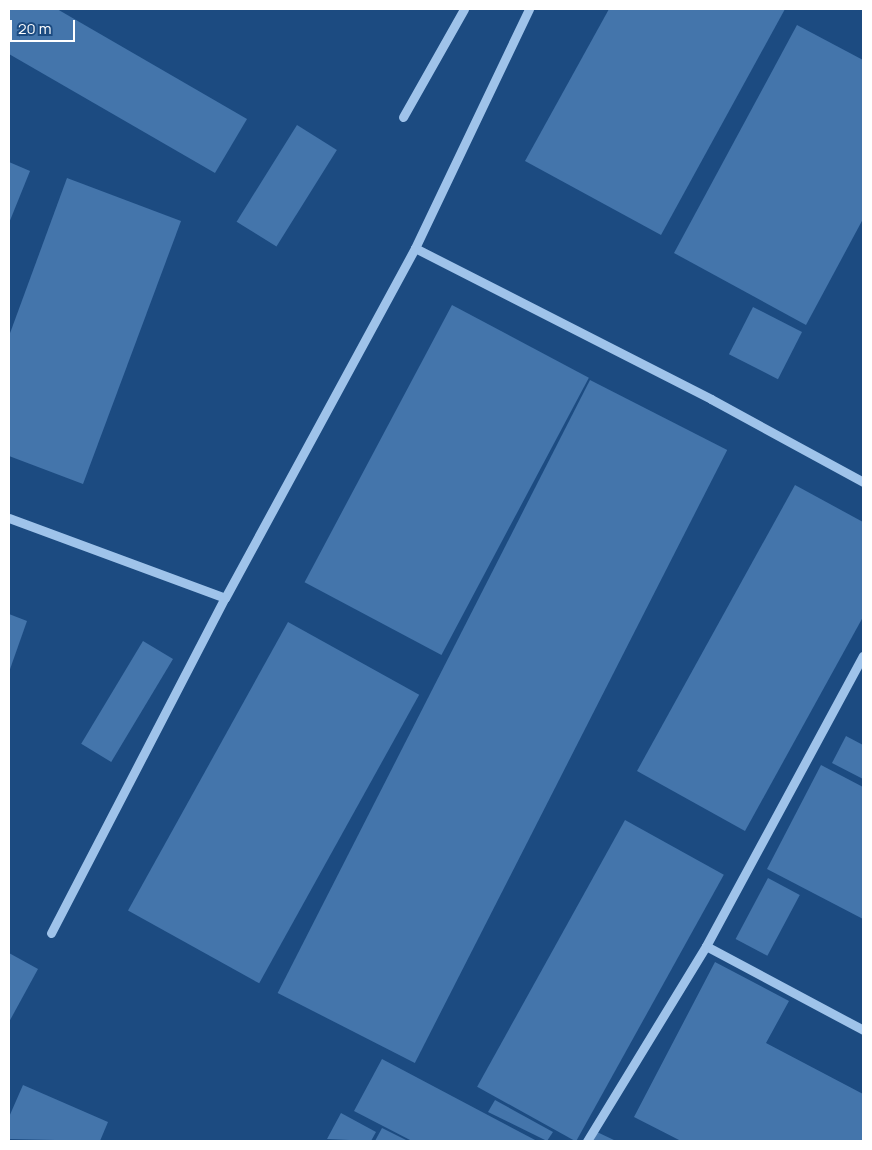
<!DOCTYPE html>
<html>
<head>
<meta charset="utf-8">
<style>
	body { margin:0 }
	#map { position:relative; width:872px; height:1150px; overflow:hidden; background:#1c4b81; font-family:Manrope,sans-serif }
	div>[style] { position:absolute }
	[style*='--x'] { left:calc(var(--x)*1px); top:calc(var(--y)*1px); width:calc(var(--w)*1px); rotate:calc(var(--a)*1deg) }
	.building>* { inset:0; background:#4475ab; transform-origin:0 0 }
	.minor>* { height:9px; margin:-4.5px; padding:0 4.5px; transform-origin:4.5px; border-radius:4.5px; background:#9fc3ea }
	span { translate:-50% -50%; white-space:nowrap; text-align:center; line-height:1.15; -webkit-text-stroke:4px #1c4b81; paint-order:stroke }
	.frame { position:absolute; inset:0; border:10px solid #fff; pointer-events:none }
	.scale { position:absolute; left:10px; top:20px; width:65px; height:22px; box-sizing:border-box; border:2px solid #fff; border-top:0; padding-left:6px; font-size:15px; line-height:18px; white-space:nowrap; color:#fff; -webkit-text-stroke:4px #1c4b81; paint-order:stroke }
</style>
</head>
<body>
<div id="map">
	<div class="building">
		<i style="clip-path:polygon(9px 9px,57px 9px,247px 119px,215px 173px,9px 54px)"></i>
		<i style="clip-path:polygon(609px 9px,785px 9px,661px 235px,525px 161px)"></i>
		<i style="clip-path:polygon(797px 25px,863px 60px,863px 219px,806px 325px,674px 253px)"></i>
		<i style="left:297px;top:125px;width:47px;height:114px;rotate:32deg"></i>
		<i style="clip-path:polygon(9px 162px,30px 171px,9px 223px)"></i>
		<i style="clip-path:polygon(67px 178px,181px 221px,83px 484px,9px 456px,9px 336px)"></i>
		<i style="left:452px;top:305px;width:155px;height:314px;rotate:28deg"></i>
		<i style="left:753px;top:307px;width:55px;height:53px;rotate:27deg"></i>
		<i style="left:590px;top:380px;width:154px;height:688px;rotate:27deg"></i>
		<i style="clip-path:polygon(795px 485px,863px 522px,863px 617px,745px 831px,637px 771px)"></i>
		<i style="clip-path:polygon(9px 614px,27px 621px,9px 672px)"></i>
		<i style="left:288px;top:622px;width:150px;height:330px;rotate:29deg"></i>
		<i style="left:143px;top:641px;width:35px;height:120px;rotate:31deg"></i>
		<i style="clip-path:polygon(846px 736px,863px 745px,863px 779px,832px 763px)"></i>
		<i style="clip-path:polygon(821px 765px,863px 787px,863px 919px,767px 869px)"></i>
		<i style="left:625px;top:820px;width:113px;height:305px;rotate:29deg"></i>
		<i style="left:768px;top:878px;width:36px;height:69px;rotate:28deg"></i>
		<i style="clip-path:polygon(9px 953px,38px 969px,9px 1022px)"></i>
		<i style="clip-path:polygon(715px 962px,789px 1001px,766px 1043px,863px 1094px,863px 1141px,681px 1141px,634px 1117px)"></i>
		<i style="clip-path:polygon(382px 1059px,537px 1141px,412px 1141px,354px 1111px)"></i>
		<i style="clip-path:polygon(23px 1085px,108px 1122px,100px 1141px,9px 1139px,9px 1117px)"></i>
		<i style="clip-path:polygon(495px 1100px,553px 1132px,547px 1141px,488px 1112px)"></i>
		<i style="clip-path:polygon(341px 1113px,376px 1132px,371px 1141px,327px 1139px)"></i>
		<i style="clip-path:polygon(382px 1128px,408px 1141px,375px 1141px)"></i>
		<i style="clip-path:polygon(597px 1132px,616px 1141px,593px 1141px)"></i>
	</div>
	<div class="minor">
		<i style="--x:403;--y:117;--w:124;--a:-60.5"></i>
		<i style="--x:415;--y:248;--w:332;--a:27"></i>
		<i style="--x:711;--y:399;--w:173;--a:28.6"></i>
		<i style="--x:9;--y:518;--w:230;--a:20.3"></i>
		<i style="--x:225;--y:598;--w:398;--a:-61.5"></i>
		<i style="--x:415;--y:248;--w:265;--a:-64.5"></i>
		<i style="--x:51;--y:933;--w:377;--a:-62.6"></i>
		<i style="--x:706;--y:946;--w:178;--a:28.1"></i>
		<i style="--x:587;--y:1141;--w:228;--a:-58.6"></i>
		<i style="--x:706;--y:946;--w:330;--a:-61.6"></i>
	</div>
	<div class="frame"></div>
	<div class="scale">20 m</div>
</div>
</body>
</html>
